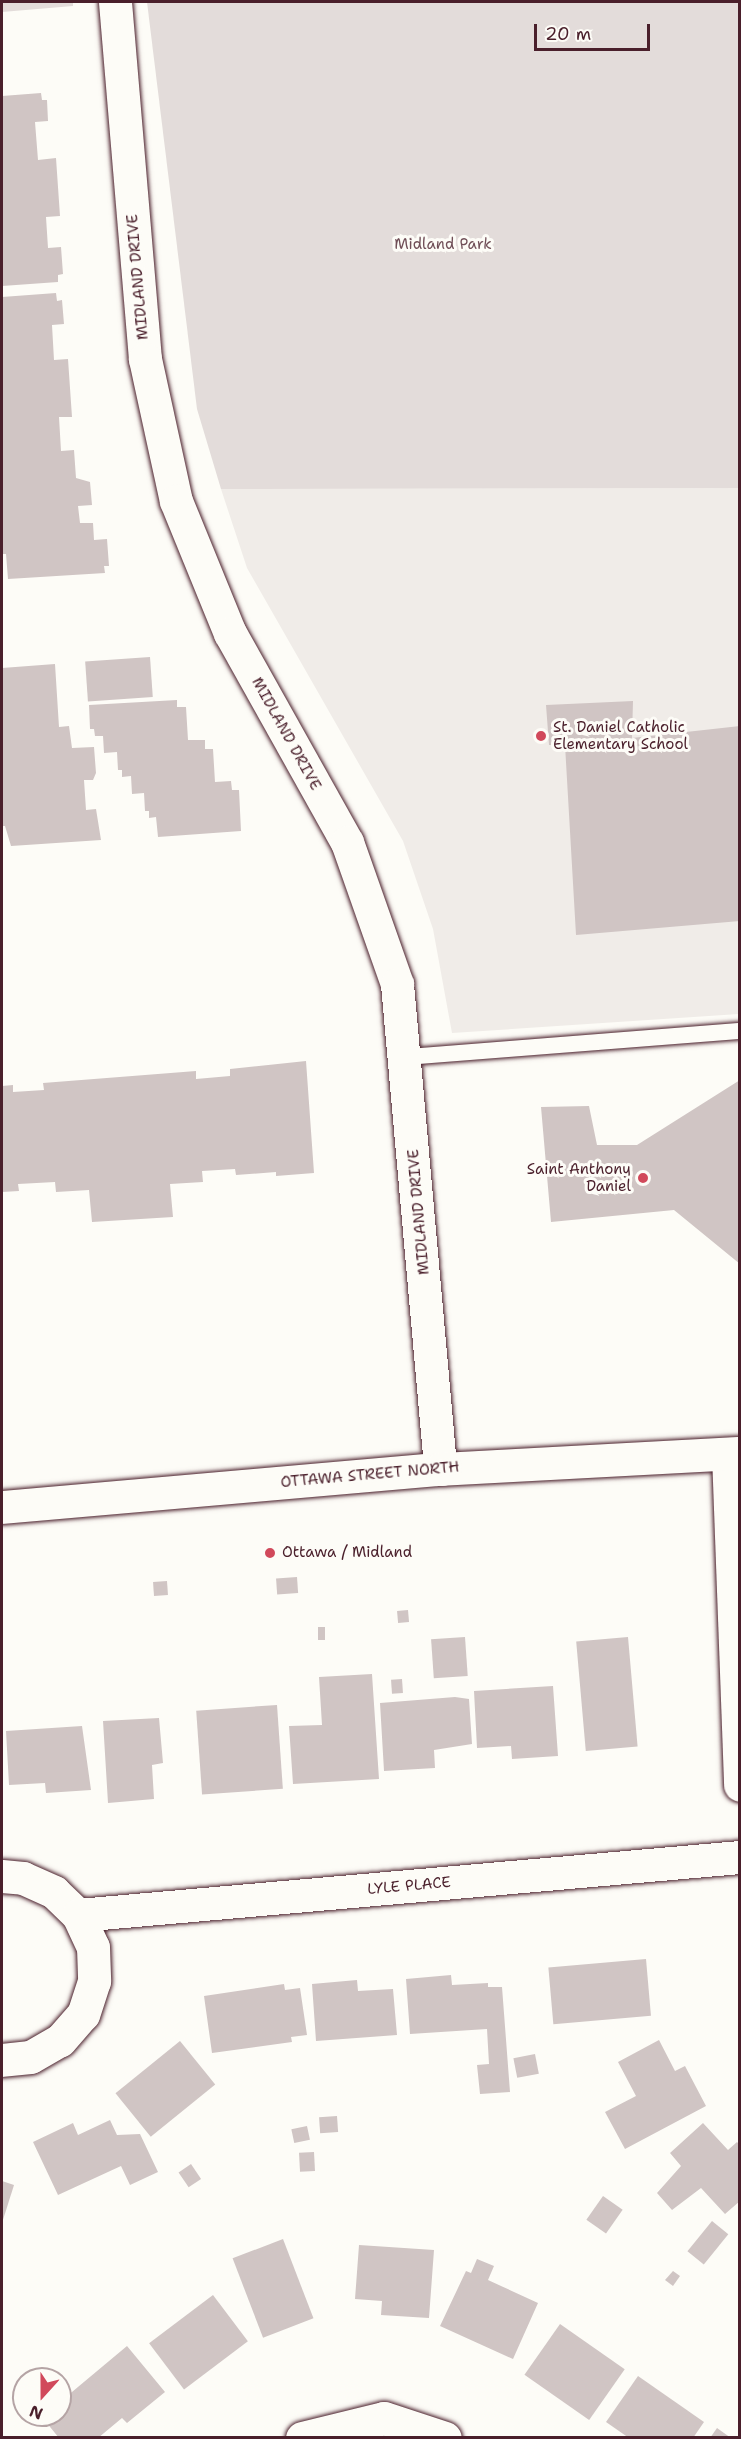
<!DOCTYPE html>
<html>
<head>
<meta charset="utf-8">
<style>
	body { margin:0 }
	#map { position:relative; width:741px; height:2439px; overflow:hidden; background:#fdfcf7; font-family:"Shantell Sans",sans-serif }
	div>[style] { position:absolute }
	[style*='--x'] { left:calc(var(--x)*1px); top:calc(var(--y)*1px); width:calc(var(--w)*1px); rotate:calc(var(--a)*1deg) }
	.built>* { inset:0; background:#f0ece8 }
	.green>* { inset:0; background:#e3dcda }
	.building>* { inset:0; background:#d0c5c4; transform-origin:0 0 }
	.roads { filter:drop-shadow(0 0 2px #4a1f2b) drop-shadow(0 0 2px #4a1f2b) }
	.service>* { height:16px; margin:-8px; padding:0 8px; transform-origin:8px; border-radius:8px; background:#fdfcf7 }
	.minor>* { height:33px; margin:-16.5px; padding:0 16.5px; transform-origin:16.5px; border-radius:16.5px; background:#fdfcf7 }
	.secondary>* { height:33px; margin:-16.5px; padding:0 16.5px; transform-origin:16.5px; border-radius:16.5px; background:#fdfcf7 }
	.dots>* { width:16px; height:16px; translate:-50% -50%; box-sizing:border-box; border:3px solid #fdfcf7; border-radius:50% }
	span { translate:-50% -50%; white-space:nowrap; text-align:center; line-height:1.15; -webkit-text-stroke:6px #fdfcf7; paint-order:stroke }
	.park-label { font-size:15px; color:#704e57 }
	.street-label { font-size:15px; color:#4a1f2b }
	.poi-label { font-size:15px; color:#4a1f2b }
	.left { translate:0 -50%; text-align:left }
	.right { translate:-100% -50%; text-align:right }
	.frame { position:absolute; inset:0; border:3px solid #4a1f2b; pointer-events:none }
	.north { position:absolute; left:12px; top:2367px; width:60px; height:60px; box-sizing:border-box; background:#fdfcf7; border:2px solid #b5a4a5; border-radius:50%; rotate:201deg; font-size:16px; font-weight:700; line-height:24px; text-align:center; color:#4a1f2b }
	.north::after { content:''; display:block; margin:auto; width:21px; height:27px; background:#d1495b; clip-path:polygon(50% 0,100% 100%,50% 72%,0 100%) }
	.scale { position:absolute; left:534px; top:24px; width:116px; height:27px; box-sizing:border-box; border:3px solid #4a1f2b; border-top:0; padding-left:8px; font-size:18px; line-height:21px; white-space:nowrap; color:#4a1f2b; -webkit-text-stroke:4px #fdfcf7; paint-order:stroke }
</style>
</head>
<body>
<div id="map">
	<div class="built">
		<i style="clip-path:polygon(739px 488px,739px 1014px,452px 1033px,433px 929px,403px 841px,247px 568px,221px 489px)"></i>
	</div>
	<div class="green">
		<i style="clip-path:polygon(2px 2px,73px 2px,73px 6px,2px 12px)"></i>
		<i style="clip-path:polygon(147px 2px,739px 2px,739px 488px,221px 489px,197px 409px)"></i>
	</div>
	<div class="building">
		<i style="clip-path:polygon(41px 93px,42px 100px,47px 100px,48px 121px,35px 122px,38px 160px,56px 158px,60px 216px,46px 217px,48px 248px,61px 247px,63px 274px,58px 275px,58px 282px,2px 286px,2px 96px)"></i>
		<i style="clip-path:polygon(56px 293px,57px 301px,62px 300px,64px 324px,52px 325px,54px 360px,68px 359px,72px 417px,59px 417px,61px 451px,74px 450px,76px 478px,90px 482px,92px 505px,78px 506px,80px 523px,93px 523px,94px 540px,107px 539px,109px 566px,104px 566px,105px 573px,8px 579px,6px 554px,2px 554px,2px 297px)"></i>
		<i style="left:150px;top:657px;width:40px;height:65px;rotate:86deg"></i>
		<i style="clip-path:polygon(55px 664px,59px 727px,69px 726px,72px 748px,94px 747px,96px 773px,93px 780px,84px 780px,86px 810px,96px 809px,101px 840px,11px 846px,5px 826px,2px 826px,2px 668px)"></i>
		<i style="clip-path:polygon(177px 700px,177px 707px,186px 707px,188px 740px,205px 740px,205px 749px,213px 749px,215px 782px,231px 781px,232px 790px,239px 790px,241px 831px,158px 837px,156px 817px,149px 818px,149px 811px,145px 811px,144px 793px,132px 794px,131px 776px,122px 777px,122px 770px,118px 770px,117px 752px,104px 753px,103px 736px,95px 736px,94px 729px,90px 729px,89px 705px)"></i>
		<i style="clip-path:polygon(633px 701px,632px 738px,740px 726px,740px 921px,576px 935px,565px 745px,549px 745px,546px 705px)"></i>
		<i style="clip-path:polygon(306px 1061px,314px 1173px,276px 1176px,276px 1172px,236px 1175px,235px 1169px,202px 1171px,203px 1182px,170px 1184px,173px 1217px,92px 1222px,89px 1190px,56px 1192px,55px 1182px,18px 1184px,19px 1191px,2px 1192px,2px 1086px,13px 1085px,13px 1092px,44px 1090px,43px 1083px,196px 1071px,196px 1079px,230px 1076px,230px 1069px)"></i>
		<i style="clip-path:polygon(740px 1080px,740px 1264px,674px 1210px,551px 1222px,541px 1107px,589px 1106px,597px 1145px,637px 1145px)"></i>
		<i style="left:297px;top:1577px;width:16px;height:21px;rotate:86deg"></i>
		<i style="left:167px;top:1581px;width:14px;height:14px;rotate:86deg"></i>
		<i style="left:408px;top:1610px;width:12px;height:11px;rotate:85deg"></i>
		<i style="left:318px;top:1627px;width:7px;height:13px"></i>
		<i style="left:465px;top:1637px;width:39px;height:34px;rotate:86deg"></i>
		<i style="left:628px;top:1637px;width:110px;height:52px;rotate:85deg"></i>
		<i style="clip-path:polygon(372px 1674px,379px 1779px,293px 1784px,289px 1726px,322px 1725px,319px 1677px)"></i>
		<i style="left:402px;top:1679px;width:14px;height:11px;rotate:86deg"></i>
		<i style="clip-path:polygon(553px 1686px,558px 1756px,512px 1759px,511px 1746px,477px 1748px,474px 1691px)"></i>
		<i style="clip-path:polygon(455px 1697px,469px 1699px,472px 1744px,434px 1750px,435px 1768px,384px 1771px,380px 1703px)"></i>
		<i style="left:277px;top:1705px;width:84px;height:81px;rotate:86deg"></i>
		<i style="clip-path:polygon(159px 1718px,163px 1763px,152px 1765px,154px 1799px,108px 1803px,103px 1721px)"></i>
		<i style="clip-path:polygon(82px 1726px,91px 1790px,46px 1793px,45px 1783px,9px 1785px,6px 1731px)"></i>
		<i style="left:646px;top:1959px;width:57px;height:98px;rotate:85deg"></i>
		<i style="clip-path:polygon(451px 1975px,452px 1985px,488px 1983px,488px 1987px,502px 1987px,510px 2092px,480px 2094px,477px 2065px,489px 2064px,487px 2029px,410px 2034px,406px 1979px)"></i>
		<i style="clip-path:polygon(357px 1980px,358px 1991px,393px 1989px,397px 2035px,316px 2041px,312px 1984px)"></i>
		<i style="clip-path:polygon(284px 1984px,285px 1990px,300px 1988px,307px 2035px,291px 2037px,292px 2042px,212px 2053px,204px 1996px)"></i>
		<i style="clip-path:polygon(659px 2040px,675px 2071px,685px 2066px,706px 2106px,625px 2149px,605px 2112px,636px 2096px,618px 2062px)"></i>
		<i style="left:180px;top:2041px;width:56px;height:83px;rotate:51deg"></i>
		<i style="left:535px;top:2054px;width:20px;height:22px;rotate:79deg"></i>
		<i style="left:337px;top:2116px;width:16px;height:18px;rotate:86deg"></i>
		<i style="clip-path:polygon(110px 2120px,117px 2135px,140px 2134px,158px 2172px,130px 2185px,121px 2166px,58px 2195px,33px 2142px,73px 2123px,78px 2135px)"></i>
		<i style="clip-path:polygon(703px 2123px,728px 2150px,737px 2142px,740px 2145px,740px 2201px,725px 2214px,701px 2188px,672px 2210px,657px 2193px,681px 2166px,670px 2153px)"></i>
		<i style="left:307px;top:2126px;width:14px;height:16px;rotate:78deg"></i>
		<i style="left:314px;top:2152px;width:19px;height:15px;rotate:87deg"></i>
		<i style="left:191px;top:2164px;width:18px;height:15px;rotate:56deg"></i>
		<i style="clip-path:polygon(2px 2181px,14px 2185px,2px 2223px)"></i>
		<i style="left:603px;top:2196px;width:24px;height:29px;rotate:35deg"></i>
		<i style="left:712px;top:2221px;width:21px;height:39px;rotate:39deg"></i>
		<i style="left:283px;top:2239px;width:85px;height:54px;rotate:69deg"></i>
		<i style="clip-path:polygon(359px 2245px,434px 2250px,429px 2318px,381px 2315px,382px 2301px,355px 2299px)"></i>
		<i style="clip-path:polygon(477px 2259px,494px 2266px,488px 2280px,538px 2303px,513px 2359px,440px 2326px,466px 2271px,471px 2273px)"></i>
		<i style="clip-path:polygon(673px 2271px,680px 2276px,673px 2286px,665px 2280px)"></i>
		<i style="left:213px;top:2295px;width:58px;height:80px;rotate:53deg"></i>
		<i style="left:560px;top:2324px;width:79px;height:62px;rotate:35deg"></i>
		<i style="clip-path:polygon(127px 2346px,165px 2392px,127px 2423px,122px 2418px,98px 2438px,59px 2438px,42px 2417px,60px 2415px,60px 2402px)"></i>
		<i style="clip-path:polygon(638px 2376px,704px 2422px,693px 2438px,629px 2438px,606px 2422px)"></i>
		<i style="clip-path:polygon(717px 2428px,731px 2438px,710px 2438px)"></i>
	</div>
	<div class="roads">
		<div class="service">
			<i style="--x:407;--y:1057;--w:334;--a:-4.5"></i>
		</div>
		<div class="minor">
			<i style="--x:115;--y:2;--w:358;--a:85.2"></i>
			<i style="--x:145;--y:359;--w:145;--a:77.7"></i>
			<i style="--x:176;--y:501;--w:143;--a:67.8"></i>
			<i style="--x:230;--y:633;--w:240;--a:60.8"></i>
			<i style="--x:347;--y:842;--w:151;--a:70.6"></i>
			<i style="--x:397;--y:984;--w:487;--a:84.9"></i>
			<i style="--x:728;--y:1454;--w:331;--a:87.9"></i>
			<i style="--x:2;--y:1876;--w:21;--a:5"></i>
			<i style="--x:23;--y:1878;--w:34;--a:24"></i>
			<i style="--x:54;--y:1892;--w:33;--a:44"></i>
			<i style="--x:78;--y:1915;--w:35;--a:65"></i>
			<i style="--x:93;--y:1947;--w:34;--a:88"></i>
			<i style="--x:94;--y:1981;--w:35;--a:108"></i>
			<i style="--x:83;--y:2014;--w:35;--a:131"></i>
			<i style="--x:60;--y:2040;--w:34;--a:150"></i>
			<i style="--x:30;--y:2057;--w:28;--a:174"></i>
			<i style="--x:78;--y:1915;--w:665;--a:-5.01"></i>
			<i style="--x:302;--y:2438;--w:84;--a:-13.7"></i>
			<i style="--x:384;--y:2418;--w:64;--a:18.2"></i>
		</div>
		<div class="secondary">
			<i style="--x:2;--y:1507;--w:440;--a:-5"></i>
			<i style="--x:440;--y:1469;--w:300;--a:-3.1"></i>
		</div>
	</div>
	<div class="dots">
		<i style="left:541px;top:736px;background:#d1495b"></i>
		<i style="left:643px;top:1178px;background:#d1495b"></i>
		<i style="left:270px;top:1553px;background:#d1495b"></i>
	</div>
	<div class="park-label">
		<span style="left:443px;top:245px">Midland Park</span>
	</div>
	<div class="street-label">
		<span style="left:138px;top:277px;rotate:-95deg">MIDLAND DRIVE</span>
		<span style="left:286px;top:734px;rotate:61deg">MIDLAND DRIVE</span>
		<span style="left:419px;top:1212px;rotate:-95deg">MIDLAND DRIVE</span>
		<span style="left:370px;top:1475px;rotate:-5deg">OTTAWA STREET NORTH</span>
		<span style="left:409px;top:1886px;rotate:-5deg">LYLE PLACE</span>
	</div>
	<div class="poi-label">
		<span class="left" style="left:553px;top:736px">St. Daniel Catholic<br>Elementary School</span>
		<span class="right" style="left:631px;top:1178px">Saint Anthony<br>Daniel</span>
		<span class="left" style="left:282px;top:1553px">Ottawa / Midland</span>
	</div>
	<div class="frame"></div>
	<div class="north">N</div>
	<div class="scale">20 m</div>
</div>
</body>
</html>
